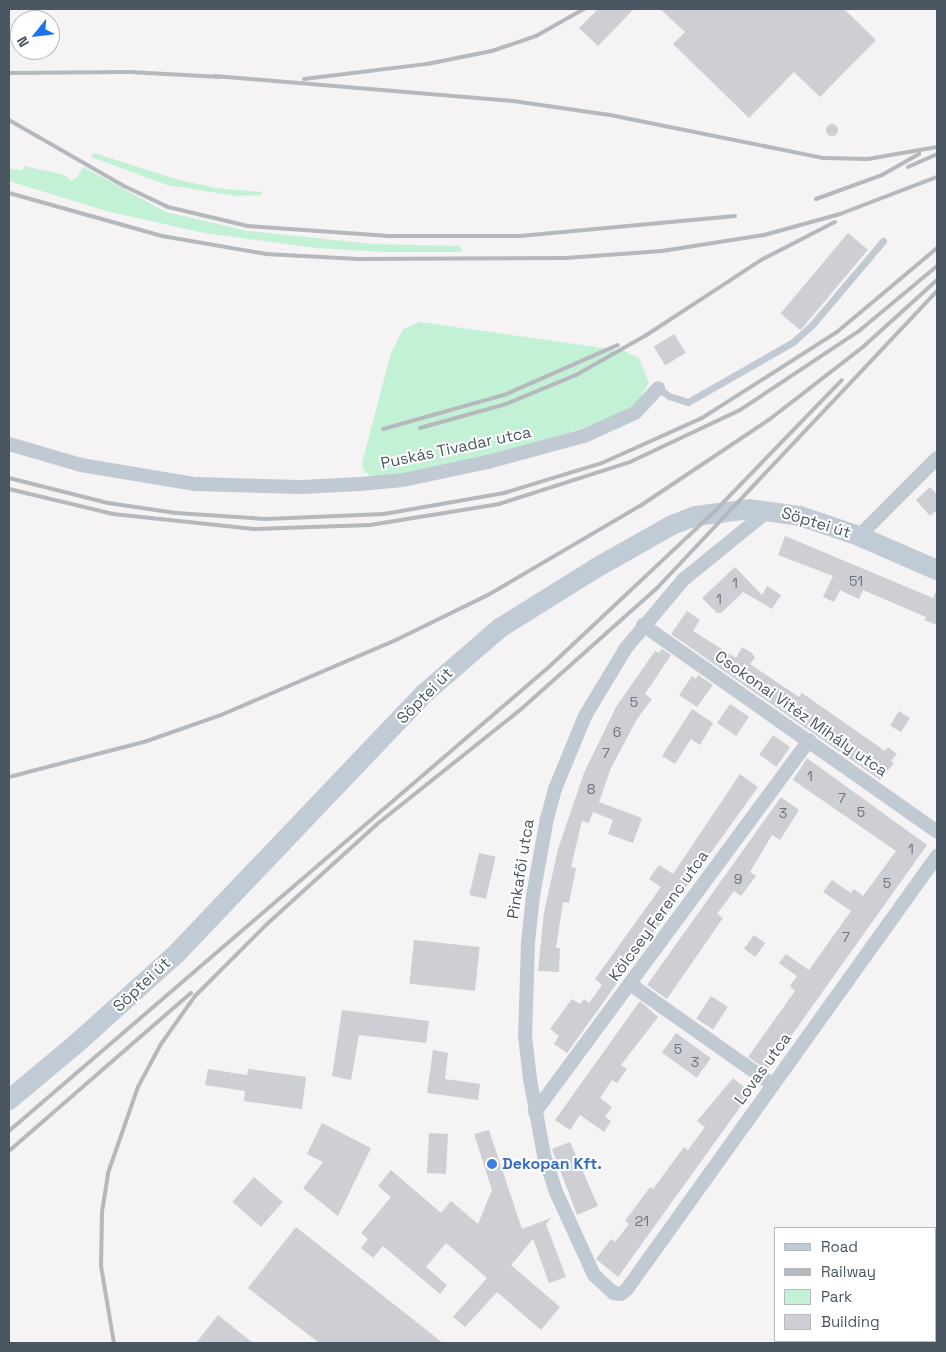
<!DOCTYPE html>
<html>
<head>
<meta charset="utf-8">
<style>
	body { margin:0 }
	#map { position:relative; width:946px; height:1352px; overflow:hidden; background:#f5f3f3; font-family:"Space Grotesk",sans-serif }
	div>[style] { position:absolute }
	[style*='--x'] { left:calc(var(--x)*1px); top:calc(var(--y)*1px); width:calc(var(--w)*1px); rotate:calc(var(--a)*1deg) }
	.green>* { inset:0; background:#c3f1d5 }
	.building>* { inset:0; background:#cdcfd5; transform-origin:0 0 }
	.round { border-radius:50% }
	.lane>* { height:7px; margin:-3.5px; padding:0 3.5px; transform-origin:3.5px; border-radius:3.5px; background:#c1cad2 }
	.street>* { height:14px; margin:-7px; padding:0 7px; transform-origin:7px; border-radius:7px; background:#c1cad2 }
	.secondary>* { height:20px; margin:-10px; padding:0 10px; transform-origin:10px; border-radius:10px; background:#c1cbd6 }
	.rail>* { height:4px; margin:-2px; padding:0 2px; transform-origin:2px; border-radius:2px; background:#b5b8bd }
	.dots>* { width:14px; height:14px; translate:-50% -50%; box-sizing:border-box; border:2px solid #fff; border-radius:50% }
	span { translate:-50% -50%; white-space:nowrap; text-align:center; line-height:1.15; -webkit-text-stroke:4px #fff; paint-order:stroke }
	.number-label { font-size:14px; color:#6b747e }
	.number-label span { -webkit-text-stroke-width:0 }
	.street-label { font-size:16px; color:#4a5661 }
	.shop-label { font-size:16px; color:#366cbe; font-weight:700 }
	.left { translate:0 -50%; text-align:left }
	.frame { position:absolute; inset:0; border:10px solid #4a5661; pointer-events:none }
	.legend { position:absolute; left:774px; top:1227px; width:162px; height:115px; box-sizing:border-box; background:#fff; border:1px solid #b7bbc0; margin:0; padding:6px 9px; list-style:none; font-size:15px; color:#4a5661 }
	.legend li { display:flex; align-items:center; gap:10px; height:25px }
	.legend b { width:25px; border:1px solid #b7bbc0 }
	.north { position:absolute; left:10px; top:10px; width:50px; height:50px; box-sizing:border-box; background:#fff; border:1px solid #b7bbc0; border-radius:50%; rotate:241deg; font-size:14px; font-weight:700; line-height:20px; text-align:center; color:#4a5661 }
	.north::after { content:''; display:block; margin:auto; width:18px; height:22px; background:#1a73e8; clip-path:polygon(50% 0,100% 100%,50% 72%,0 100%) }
</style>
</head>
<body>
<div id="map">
	<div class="green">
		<i style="clip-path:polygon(94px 153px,179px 180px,216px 188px,262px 192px,262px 195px,236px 196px,167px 185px,91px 157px)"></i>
		<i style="clip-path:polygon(24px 166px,65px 175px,71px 181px,77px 178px,83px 167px,166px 212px,248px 231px,373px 244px,460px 246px,463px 252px,384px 252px,316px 248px,204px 233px,106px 211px,9px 181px,9px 169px,22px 170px)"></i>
		<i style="clip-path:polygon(420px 322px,624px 351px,639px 358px,649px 383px,637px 402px,624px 412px,590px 426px,504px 452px,413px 473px,371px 476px,364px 471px,362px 463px,391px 353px,403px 329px)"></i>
	</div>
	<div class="building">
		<i style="clip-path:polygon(598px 9px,634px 9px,598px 46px,579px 28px)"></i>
		<i style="clip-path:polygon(660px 9px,844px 9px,876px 40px,820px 97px,794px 72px,749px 118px,673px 44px,685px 32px)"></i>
		<i class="round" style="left:826px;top:124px;width:12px;height:12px"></i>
		<i style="left:848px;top:233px;width:26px;height:105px;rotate:40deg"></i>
		<i style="left:674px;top:334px;width:22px;height:24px;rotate:58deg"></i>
		<i style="clip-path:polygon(930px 487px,937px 494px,937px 510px,930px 516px,916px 500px)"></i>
		<i style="clip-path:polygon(785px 536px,933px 598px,937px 589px,937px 625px,924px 620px,926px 617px,863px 590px,859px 599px,840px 590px,834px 602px,823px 597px,833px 576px,778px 555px)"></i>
		<i style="clip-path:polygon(735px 567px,762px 595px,767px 586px,781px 595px,772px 609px,743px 592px,721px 613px,717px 613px,702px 598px)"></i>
		<i style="clip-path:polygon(687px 611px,700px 620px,693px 631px,736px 658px,742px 647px,752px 653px,755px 658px,750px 664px,799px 697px,802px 693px,885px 751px,888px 747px,897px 754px,891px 761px,894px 763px,880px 780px,671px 634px)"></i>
		<i style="clip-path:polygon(662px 649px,671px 655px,645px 694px,652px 699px,637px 719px,611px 768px,599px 802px,642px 818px,633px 843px,608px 834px,613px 820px,593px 812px,589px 823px,582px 821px,571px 867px,576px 868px,569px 903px,563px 902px,556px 948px,560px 948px,559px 972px,538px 971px,544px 912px,558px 849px,584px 773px,616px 707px,655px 651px,659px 653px)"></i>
		<i style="clip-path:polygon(698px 675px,713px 685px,697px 707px,679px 695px,692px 676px,696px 679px)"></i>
		<i style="left:730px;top:704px;width:23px;height:23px;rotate:34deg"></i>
		<i style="clip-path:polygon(692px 709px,713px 723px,700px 745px,691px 739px,675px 764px,662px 756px)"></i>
		<i style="left:899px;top:711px;width:13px;height:17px;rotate:32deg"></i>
		<i style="left:773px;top:735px;width:21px;height:24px;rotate:35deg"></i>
		<i style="clip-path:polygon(807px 758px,927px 845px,767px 1070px,748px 1057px,795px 991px,790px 986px,797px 976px,779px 963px,786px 954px,809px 970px,851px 911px,823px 892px,832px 880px,851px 893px,854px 889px,863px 896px,896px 851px,793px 780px)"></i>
		<i style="clip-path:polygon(740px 774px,758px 787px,567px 1053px,554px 1044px,559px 1036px,550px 1029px,572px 999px,580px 1004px,584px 999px,589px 1003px,602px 985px,595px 979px,661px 887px,649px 879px,659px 865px,673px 874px)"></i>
		<i style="clip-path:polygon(781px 797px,799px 810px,780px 840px,772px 835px,750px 872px,756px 876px,741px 896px,734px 891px,717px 914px,723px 918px,667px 999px,647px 985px)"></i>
		<i style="left:479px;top:853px;width:17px;height:43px;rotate:13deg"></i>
		<i style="left:754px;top:935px;width:14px;height:17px;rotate:36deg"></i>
		<i style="left:414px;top:940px;width:66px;height:44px;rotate:6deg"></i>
		<i style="left:711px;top:996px;width:20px;height:27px;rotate:33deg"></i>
		<i style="clip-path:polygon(640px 1001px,658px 1017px,621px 1065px,627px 1069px,617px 1083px,612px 1080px,600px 1098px,612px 1107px,605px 1117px,611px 1121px,604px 1132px,580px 1115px,570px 1130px,555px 1120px)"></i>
		<i style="clip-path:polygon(342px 1010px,429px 1021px,426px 1043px,359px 1035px,351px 1080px,332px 1076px)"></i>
		<i style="left:676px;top:1033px;width:43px;height:24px;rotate:36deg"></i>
		<i style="clip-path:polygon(433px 1050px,448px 1053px,445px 1079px,480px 1084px,478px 1100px,427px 1093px)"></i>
		<i style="clip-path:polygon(208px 1069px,247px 1075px,248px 1069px,306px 1077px,302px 1109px,244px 1101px,245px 1091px,205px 1085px)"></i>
		<i style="clip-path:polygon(733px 1078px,751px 1092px,618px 1277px,596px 1259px,611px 1239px,615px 1242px,629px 1224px,625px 1221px,650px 1187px,653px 1189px,684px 1147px,688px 1150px,705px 1127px,697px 1121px)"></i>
		<i style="clip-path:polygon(322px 1123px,371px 1148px,338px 1216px,303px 1188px,323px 1162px,307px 1154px)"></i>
		<i style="clip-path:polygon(489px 1130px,522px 1229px,551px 1218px,546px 1224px,566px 1277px,549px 1283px,533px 1239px,511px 1265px,560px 1307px,541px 1330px,497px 1292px,465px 1327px,453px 1317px,487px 1278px,446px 1243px,426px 1267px,447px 1285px,440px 1294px,383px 1246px,373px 1258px,361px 1248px,368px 1239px,361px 1233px,391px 1197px,378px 1186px,391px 1170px,441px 1213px,451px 1201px,478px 1224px,492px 1190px,474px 1134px)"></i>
		<i style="left:429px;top:1133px;width:19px;height:40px;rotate:3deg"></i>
		<i style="clip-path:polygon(570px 1142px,598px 1206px,577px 1215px,552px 1149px)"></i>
		<i style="left:254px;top:1177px;width:38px;height:33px;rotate:41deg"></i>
		<i style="clip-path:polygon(296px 1227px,443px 1343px,319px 1343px,248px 1288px)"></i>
		<i style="clip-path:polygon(218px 1315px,253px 1343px,196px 1343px)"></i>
	</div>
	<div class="lane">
		<i style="--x:658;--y:388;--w:14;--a:36"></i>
		<i style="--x:669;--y:396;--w:20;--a:18"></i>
		<i style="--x:688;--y:402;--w:121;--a:-29.7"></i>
		<i style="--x:793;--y:342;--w:25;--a:-42"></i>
		<i style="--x:812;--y:325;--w:110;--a:-49.8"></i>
	</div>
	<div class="street">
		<i style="--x:9;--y:444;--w:75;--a:16.3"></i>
		<i style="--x:81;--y:465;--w:116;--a:9.5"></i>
		<i style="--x:195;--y:484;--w:107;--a:1.6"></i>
		<i style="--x:302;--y:487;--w:58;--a:-3"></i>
		<i style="--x:360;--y:484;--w:43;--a:-5.3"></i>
		<i style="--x:403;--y:480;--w:87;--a:-12"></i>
		<i style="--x:488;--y:462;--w:99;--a:-15.2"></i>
		<i style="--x:584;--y:436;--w:56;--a:-24.3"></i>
		<i style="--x:635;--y:413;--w:34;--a:-47"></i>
		<i style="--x:769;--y:510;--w:111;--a:140.9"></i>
		<i style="--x:683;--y:580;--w:89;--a:130"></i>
		<i style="--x:626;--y:648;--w:79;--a:121.1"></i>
		<i style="--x:585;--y:716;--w:79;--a:112.3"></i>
		<i style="--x:555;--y:789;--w:30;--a:105"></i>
		<i style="--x:547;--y:818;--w:79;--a:100.2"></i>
		<i style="--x:533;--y:896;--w:47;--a:96.1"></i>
		<i style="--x:528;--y:943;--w:93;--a:91.8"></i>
		<i style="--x:525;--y:1036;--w:43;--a:83.4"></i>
		<i style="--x:530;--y:1079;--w:77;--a:79.6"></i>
		<i style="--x:544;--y:1155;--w:39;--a:72"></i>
		<i style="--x:556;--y:1192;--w:91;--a:65.4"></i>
		<i style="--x:594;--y:1275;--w:26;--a:43"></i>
		<i style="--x:613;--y:1293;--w:8;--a:7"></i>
		<i style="--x:621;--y:1294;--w:8;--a:-40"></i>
		<i style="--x:627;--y:1289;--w:533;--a:-54.4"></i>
		<i style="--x:859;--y:536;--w:110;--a:-45"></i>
		<i style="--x:643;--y:625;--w:360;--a:35.1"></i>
		<i style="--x:630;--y:984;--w:175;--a:35.2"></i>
		<i style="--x:535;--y:1112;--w:462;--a:-53.6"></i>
	</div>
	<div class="secondary">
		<i style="--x:9;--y:1100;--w:87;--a:-39.9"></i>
		<i style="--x:76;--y:1044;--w:137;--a:-42"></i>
		<i style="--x:178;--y:952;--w:359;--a:-46.4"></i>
		<i style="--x:426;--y:692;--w:98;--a:-40.9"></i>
		<i style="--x:500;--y:628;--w:113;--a:-32"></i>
		<i style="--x:596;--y:568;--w:87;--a:-29.5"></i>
		<i style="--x:672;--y:525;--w:26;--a:-21"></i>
		<i style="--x:696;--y:516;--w:53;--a:-7.5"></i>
		<i style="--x:749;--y:509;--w:51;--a:7.8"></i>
		<i style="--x:800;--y:516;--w:62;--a:18.7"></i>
		<i style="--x:859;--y:536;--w:85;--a:23.6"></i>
	</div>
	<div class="rail">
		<i style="--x:9;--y:73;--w:120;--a:-0.5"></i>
		<i style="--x:129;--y:72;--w:92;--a:3.1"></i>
		<i style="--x:215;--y:76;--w:299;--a:4.8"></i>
		<i style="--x:513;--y:101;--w:98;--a:8.2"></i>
		<i style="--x:610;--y:115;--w:218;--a:11.4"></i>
		<i style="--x:824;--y:158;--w:44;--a:1.3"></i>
		<i style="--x:868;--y:159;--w:70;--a:-9.9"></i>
		<i style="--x:304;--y:79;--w:124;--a:-7"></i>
		<i style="--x:427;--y:64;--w:66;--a:-11.3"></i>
		<i style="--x:492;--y:51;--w:46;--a:-18.8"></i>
		<i style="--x:536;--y:36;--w:55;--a:-29.4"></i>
		<i style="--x:9;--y:120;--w:133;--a:29.9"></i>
		<i style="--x:124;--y:186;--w:49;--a:25.5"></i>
		<i style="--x:168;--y:207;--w:82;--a:13.4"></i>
		<i style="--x:248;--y:226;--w:138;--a:4.1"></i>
		<i style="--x:386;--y:236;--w:134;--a:0"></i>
		<i style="--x:520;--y:236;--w:216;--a:-5.3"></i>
		<i style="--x:908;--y:167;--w:32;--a:-24"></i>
		<i style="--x:9;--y:193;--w:159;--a:15.7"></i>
		<i style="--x:162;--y:236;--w:106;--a:9.8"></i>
		<i style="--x:266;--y:254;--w:92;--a:3.1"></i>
		<i style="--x:358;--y:259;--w:207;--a:-0.3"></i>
		<i style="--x:565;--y:258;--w:97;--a:-4.1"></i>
		<i style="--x:662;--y:251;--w:103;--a:-8.9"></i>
		<i style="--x:764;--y:235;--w:79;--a:-15.4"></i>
		<i style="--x:840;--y:214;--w:104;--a:-20.9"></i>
		<i style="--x:816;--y:199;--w:70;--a:-20"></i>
		<i style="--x:882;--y:175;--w:43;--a:-29.6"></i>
		<i style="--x:420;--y:428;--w:89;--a:-15.6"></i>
		<i style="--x:506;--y:404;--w:76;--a:-22.5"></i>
		<i style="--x:576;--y:375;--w:79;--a:-29.5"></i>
		<i style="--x:645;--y:336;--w:139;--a:-33.2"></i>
		<i style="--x:761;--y:260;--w:83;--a:-27.2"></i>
		<i style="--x:383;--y:429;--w:126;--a:-15.7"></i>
		<i style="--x:504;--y:395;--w:124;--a:-23.7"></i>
		<i style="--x:9;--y:478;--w:102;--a:14.2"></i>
		<i style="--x:108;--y:503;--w:69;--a:8.4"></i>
		<i style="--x:176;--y:513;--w:90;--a:3.8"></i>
		<i style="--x:266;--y:519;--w:118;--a:-2.4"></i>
		<i style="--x:384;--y:514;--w:122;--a:-9.9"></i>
		<i style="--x:504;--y:493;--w:102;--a:-17"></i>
		<i style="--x:602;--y:463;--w:110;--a:-24.2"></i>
		<i style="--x:702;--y:418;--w:160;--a:-32.5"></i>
		<i style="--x:837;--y:332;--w:131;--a:-40"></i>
		<i style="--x:9;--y:489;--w:107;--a:13.5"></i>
		<i style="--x:113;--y:514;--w:142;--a:6.1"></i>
		<i style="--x:254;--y:529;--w:116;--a:-2"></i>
		<i style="--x:370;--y:525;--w:131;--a:-9.2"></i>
		<i style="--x:499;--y:504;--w:138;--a:-17.8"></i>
		<i style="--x:630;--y:462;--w:122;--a:-25.3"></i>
		<i style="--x:740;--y:410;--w:143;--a:-33.6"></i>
		<i style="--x:859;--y:331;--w:102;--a:-39.8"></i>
		<i style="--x:9;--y:777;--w:143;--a:-14.6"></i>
		<i style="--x:147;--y:741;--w:78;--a:-19.4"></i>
		<i style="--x:221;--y:715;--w:190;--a:-23.2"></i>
		<i style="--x:396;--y:640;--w:102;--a:-26.1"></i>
		<i style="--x:488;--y:595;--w:176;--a:-30.4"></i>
		<i style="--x:640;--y:506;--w:156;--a:-33.8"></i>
		<i style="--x:770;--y:419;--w:119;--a:-37.8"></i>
		<i style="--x:864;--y:346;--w:98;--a:-42.1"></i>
		<i style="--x:9;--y:1131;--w:713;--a:-40.68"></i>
		<i style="--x:550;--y:666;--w:224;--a:-43.2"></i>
		<i style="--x:713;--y:513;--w:185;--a:-45.9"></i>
		<i style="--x:9;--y:1151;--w:241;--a:-41"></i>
		<i style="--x:114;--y:1343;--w:78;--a:-99.6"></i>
		<i style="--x:101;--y:1266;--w:54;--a:-88.9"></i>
		<i style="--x:102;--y:1212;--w:39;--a:-81"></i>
		<i style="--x:108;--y:1173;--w:91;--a:-70.8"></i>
		<i style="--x:138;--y:1087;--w:49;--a:-61.9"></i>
		<i style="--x:161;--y:1044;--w:59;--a:-54.7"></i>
		<i style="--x:195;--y:996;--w:102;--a:-45"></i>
		<i style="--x:267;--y:924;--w:147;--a:-42.2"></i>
		<i style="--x:376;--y:825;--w:183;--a:-38.6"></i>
		<i style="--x:519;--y:711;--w:186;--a:-41.7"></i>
		<i style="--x:658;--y:587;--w:407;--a:-46.7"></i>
	</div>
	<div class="dots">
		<i style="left:492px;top:1164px;background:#3f7fe0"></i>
	</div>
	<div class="number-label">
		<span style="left:856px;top:581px">51</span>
		<span style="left:735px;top:583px">1</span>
		<span style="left:719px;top:599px">1</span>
		<span style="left:634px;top:702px">5</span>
		<span style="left:617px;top:732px">6</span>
		<span style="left:606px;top:753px">7</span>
		<span style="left:810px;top:776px">1</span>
		<span style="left:591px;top:789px">8</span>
		<span style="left:842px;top:798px">7</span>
		<span style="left:861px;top:812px">5</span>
		<span style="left:783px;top:813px">3</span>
		<span style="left:911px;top:849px">1</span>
		<span style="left:738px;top:879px">9</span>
		<span style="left:887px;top:883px">5</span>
		<span style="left:846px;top:937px">7</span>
		<span style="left:678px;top:1049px">5</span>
		<span style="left:695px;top:1062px">3</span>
		<span style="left:642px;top:1221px">21</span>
	</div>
	<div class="street-label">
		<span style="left:456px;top:448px;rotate:-12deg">Puskás Tivadar utca</span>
		<span style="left:816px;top:523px;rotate:17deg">Söptei út</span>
		<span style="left:425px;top:696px;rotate:-45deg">Söptei út</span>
		<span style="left:801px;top:714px;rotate:35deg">Csokonai Vitéz Mihály utca</span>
		<span style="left:521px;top:869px;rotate:-81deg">Pinkafői utca</span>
		<span style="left:659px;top:916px;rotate:-54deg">Kölcsey Ferenc utca</span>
		<span style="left:142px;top:985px;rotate:-43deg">Söptei út</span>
		<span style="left:763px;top:1069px;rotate:-54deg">Lovas utca</span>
	</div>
	<div class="shop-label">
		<span class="left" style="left:502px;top:1164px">Dekopan Kft.</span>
	</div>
	<div class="frame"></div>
	<ul class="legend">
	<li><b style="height:6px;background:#c1cbd6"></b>Road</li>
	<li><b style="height:6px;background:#b5b8bd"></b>Railway</li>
	<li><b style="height:14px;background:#c3f1d5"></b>Park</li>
	<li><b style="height:14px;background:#cdcfd5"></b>Building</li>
	</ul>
	<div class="north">N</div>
</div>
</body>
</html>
